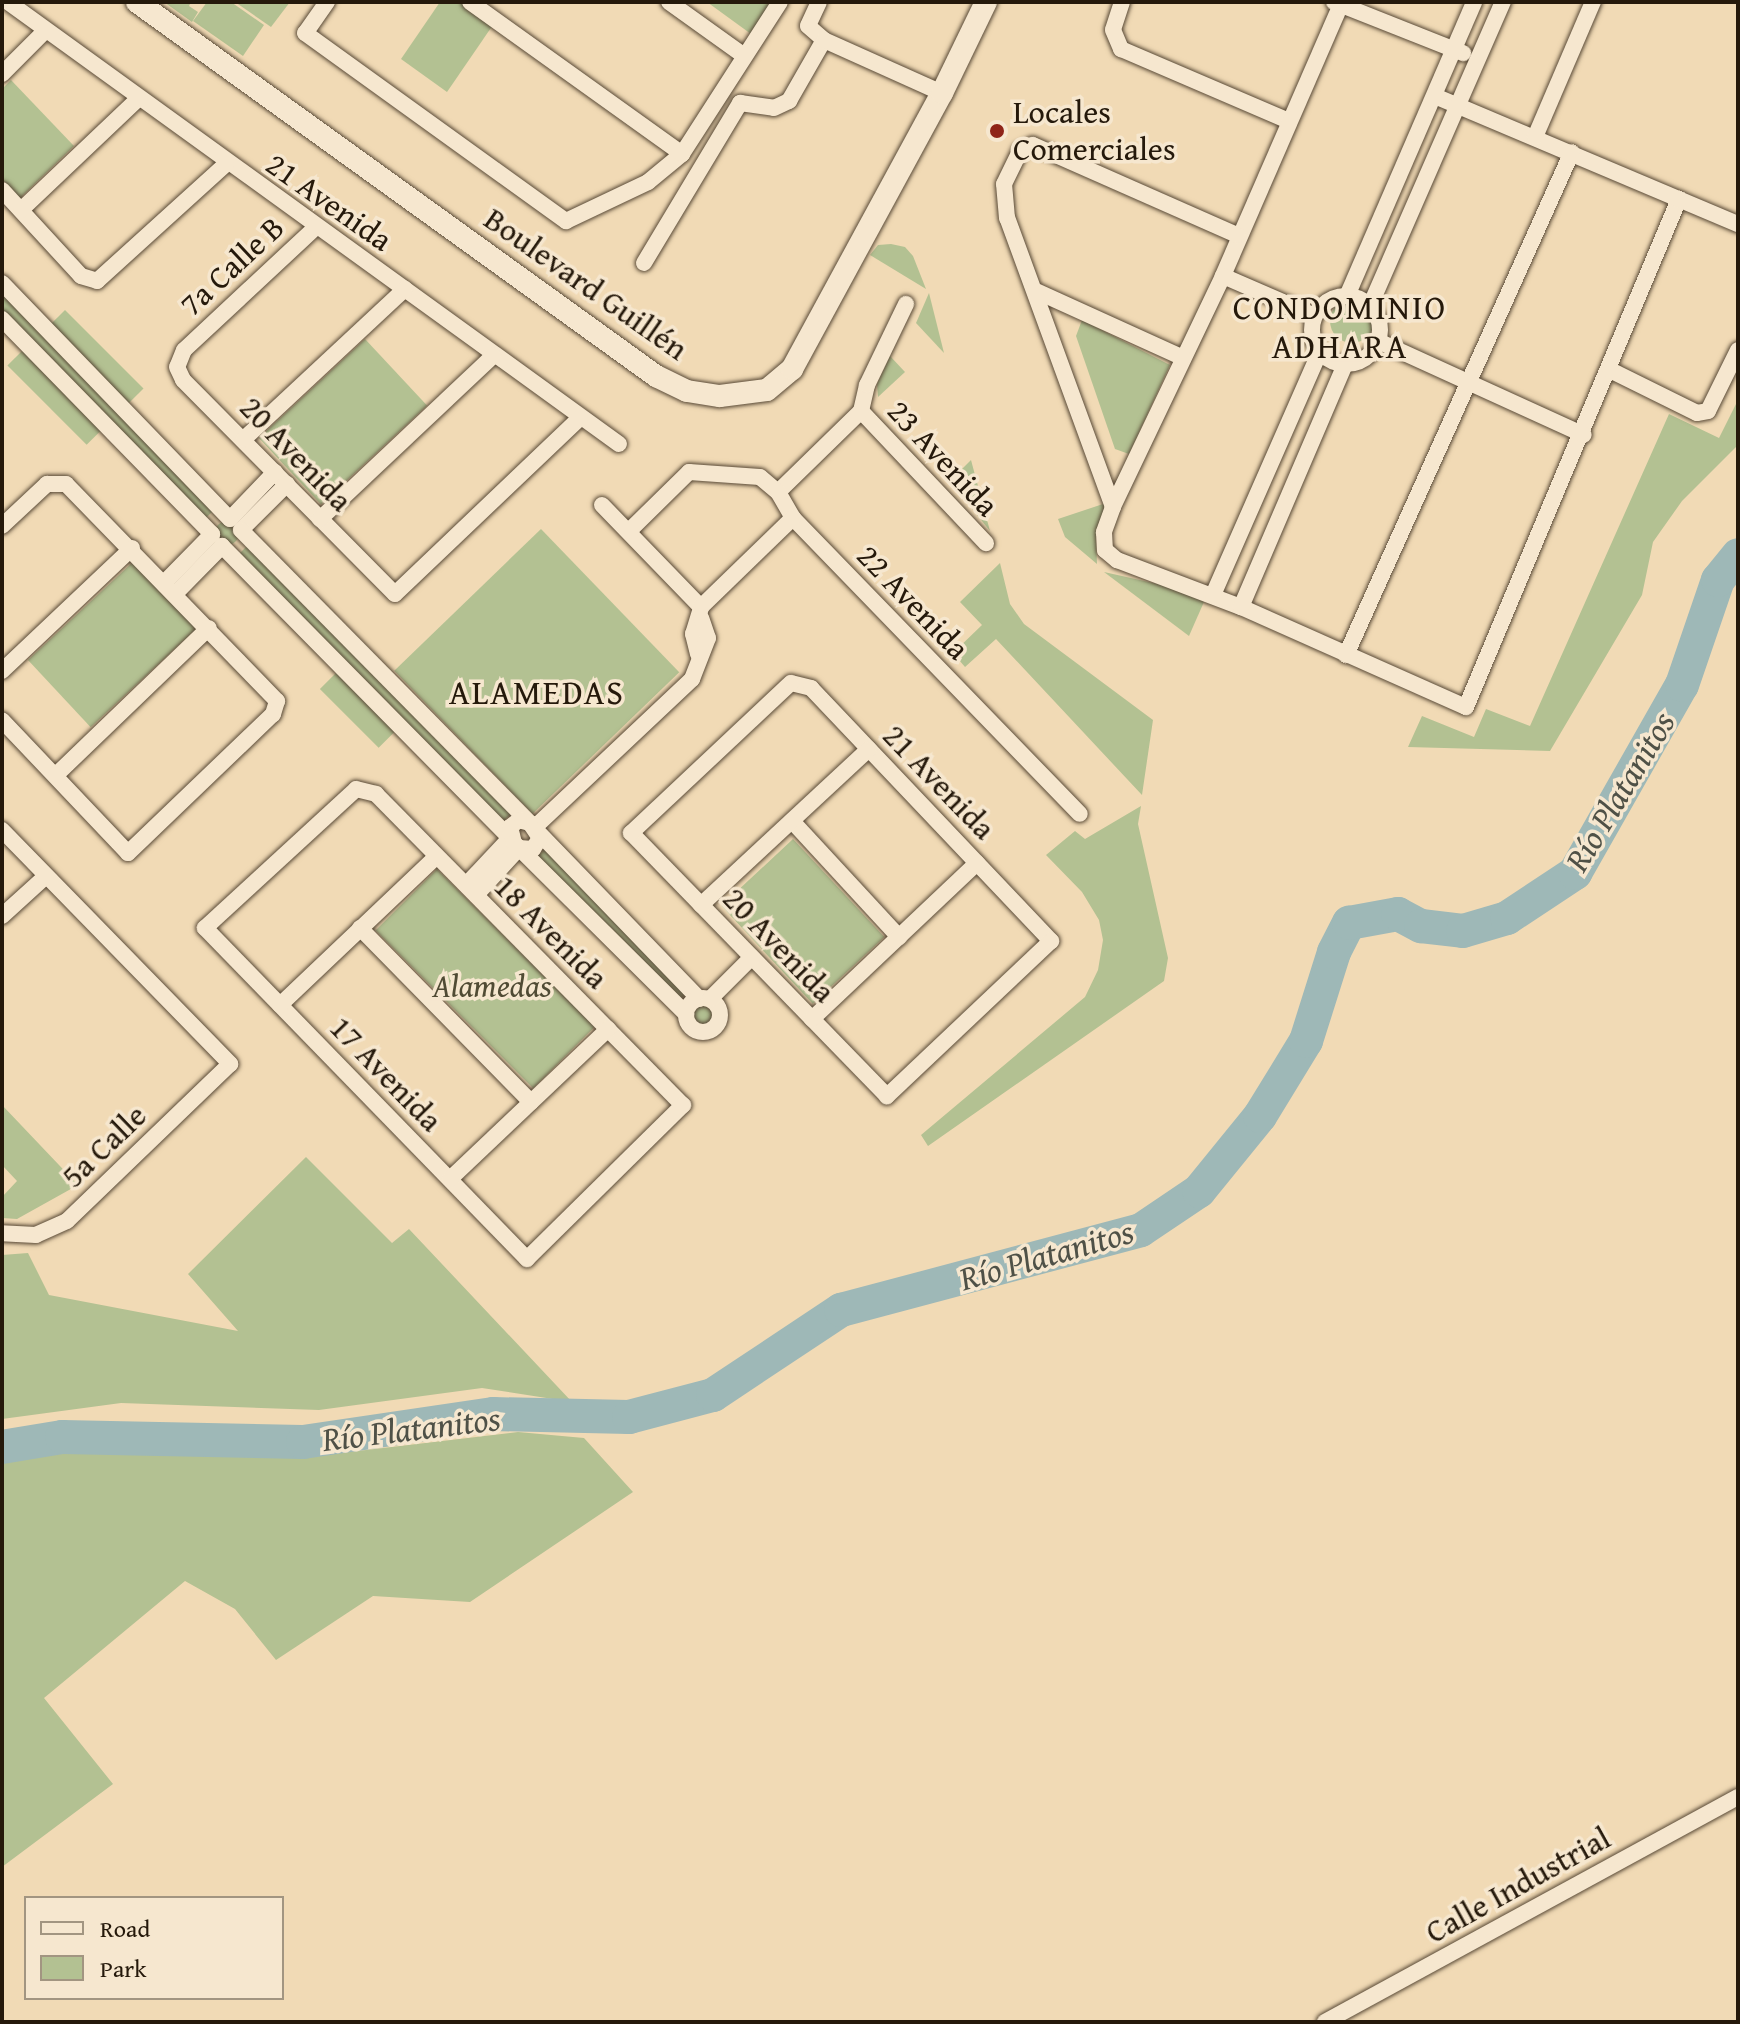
<!DOCTYPE html>
<html>
<head>
<meta charset="utf-8">
<style>
	body { margin:0 }
	#map { position:relative; width:1740px; height:2024px; overflow:hidden; background:#f1dab5; font-family:"Gentium Book Plus",serif }
	div>[style] { position:absolute }
	[style*='--x'] { left:calc(var(--x)*1px); top:calc(var(--y)*1px); width:calc(var(--w)*1px); rotate:calc(var(--a)*1deg) }
	.green>* { inset:0; background:#b3c192; transform-origin:0 0 }
	.round { border-radius:50% }
	.river>* { height:34px; margin:-17px; padding:0 17px; transform-origin:17px; border-radius:17px; background:#9eb8b7 }
	.roads { filter:drop-shadow(0 0 2px #584936) drop-shadow(0 0 2px #584936) }
	.street>* { height:16px; margin:-8px; padding:0 8px; transform-origin:8px; border-radius:8px; background:#f6e7cf }
	.street>.ring { margin:-8px; padding:0; box-sizing:content-box; background:none; border:16px solid #f6e7cf; border-radius:50% }
	.secondary>* { height:22px; margin:-11px; padding:0 11px; transform-origin:11px; border-radius:11px; background:#f6e7cf }
	.dots>* { width:22px; height:22px; translate:-50% -50%; box-sizing:border-box; border:4px solid #f6e7cf; border-radius:50% }
	span { translate:-50% -50%; white-space:nowrap; text-align:center; line-height:1.15; -webkit-text-stroke:7px #f6e7cf; paint-order:stroke }
	.poi-label { font-size:32px; color:#25190b }
	.left { translate:0 -50%; text-align:left }
	.street-label { font-size:32px; color:#25190b }
	.park-label { font-size:32px; color:#504b34; font-style:italic }
	.neighbourhood-label { font-size:34px; color:#25190b; letter-spacing:2px }
	.water-label { font-size:34px; color:#4f5147; font-style:italic }
	.frame { position:absolute; inset:0; border:4px solid #25190b; pointer-events:none }
	.legend { position:absolute; left:24px; top:1896px; width:260px; height:104px; box-sizing:border-box; background:#f6e7cf; border:2px solid #a29581; margin:0; padding:10px 14px; list-style:none; font-size:24px; color:#25190b }
	.legend li { display:flex; align-items:center; gap:16px; height:40px }
	.legend b { width:40px; border:2px solid #a29581 }
</style>
</head>
<body>
<div id="map">
	<div class="green">
		<i style="clip-path:polygon(164px 2px,191px 2px,189px 6px,198px 12px,192px 22px)"></i>
		<i style="clip-path:polygon(207px 2px,231px 2px,264px 25px,243px 56px,193px 21px)"></i>
		<i style="clip-path:polygon(235px 2px,290px 2px,271px 27px)"></i>
		<i style="clip-path:polygon(440px 2px,466px 2px,495px 22px,447px 92px,401px 59px)"></i>
		<i style="clip-path:polygon(707px 2px,774px 2px,751px 34px)"></i>
		<i style="clip-path:polygon(11px 80px,74px 146px,20px 198px,2px 179px,2px 89px)"></i>
		<i style="clip-path:polygon(891px 244px,905px 247px,913px 256px,926px 289px,870px 255px,878px 245px)"></i>
		<i style="left:2px;top:288px;width:307px;height:26px;rotate:46deg"></i>
		<i style="clip-path:polygon(929px 293px,944px 353px,916px 323px)"></i>
		<i class="round" style="left:1330px;top:299px;width:44px;height:44px"></i>
		<i style="left:65px;top:310px;width:111px;height:22px;rotate:45deg"></i>
		<i style="clip-path:polygon(1082px 320px,1170px 365px,1129px 454px,1115px 449px,1076px 336px)"></i>
		<i style="left:365px;top:339px;width:91px;height:145px;rotate:47deg"></i>
		<i style="left:23px;top:350px;width:112px;height:22px;rotate:45deg"></i>
		<i style="clip-path:polygon(890px 356px,905px 372px,878px 397px,877px 384px)"></i>
		<i style="clip-path:polygon(1738px 400px,1738px 445px,1682px 501px,1653px 542px,1642px 595px,1550px 751px,1408px 747px,1422px 716px,1474px 737px,1486px 709px,1530px 726px,1669px 414px,1719px 438px)"></i>
		<i style="clip-path:polygon(971px 460px,990px 531px,950px 481px)"></i>
		<i style="clip-path:polygon(1106px 503px,1096px 539px,1097px 564px,1065px 537px,1058px 519px)"></i>
		<i class="round" style="left:215px;top:521px;width:24px;height:24px"></i>
		<i style="left:541px;top:529px;width:199px;height:204px;rotate:46deg"></i>
		<i style="left:250px;top:543px;width:376px;height:19px;rotate:45deg"></i>
		<i style="left:134px;top:561px;width:92px;height:145px;rotate:47deg"></i>
		<i style="clip-path:polygon(1000px 563px,1010px 604px,1024px 624px,1153px 720px,1142px 795px,996px 639px,965px 667px,953px 653px,982px 625px,960px 602px)"></i>
		<i style="clip-path:polygon(1104px 572px,1207px 595px,1189px 636px)"></i>
		<i style="left:339px;top:670px;width:83px;height:27px;rotate:45deg"></i>
		<i style="clip-path:polygon(1141px 806px,1138px 824px,1168px 958px,1164px 981px,928px 1146px,921px 1135px,1085px 997px,1098px 970px,1103px 940px,1099px 920px,1082px 892px,1046px 855px,1075px 831px,1085px 839px)"></i>
		<i style="left:793px;top:839px;width:134px;height:98px;rotate:47deg"></i>
		<i style="left:547px;top:847px;width:202px;height:14px;rotate:46deg"></i>
		<i style="left:437px;top:869px;width:223px;height:87px;rotate:45deg"></i>
		<i class="round" style="left:692px;top:1004px;width:22px;height:22px"></i>
		<i style="clip-path:polygon(2px 1105px,78px 1185px,17px 1219px,2px 1218px,2px 1197px,17px 1181px,2px 1165px)"></i>
		<i style="clip-path:polygon(306px 1157px,392px 1243px,409px 1229px,572px 1402px,482px 1388px,319px 1410px,121px 1403px,2px 1419px,2px 1255px,28px 1253px,49px 1295px,238px 1331px,188px 1274px)"></i>
		<i style="clip-path:polygon(518px 1432px,584px 1438px,633px 1492px,470px 1602px,373px 1596px,276px 1660px,235px 1609px,185px 1581px,44px 1698px,113px 1784px,2px 1867px,2px 1464px,19px 1456px,67px 1453px,324px 1455px)"></i>
	</div>
	<div class="river">
		<i style="--x:2;--y:1447;--w:61;--a:-9.5"></i>
		<i style="--x:62;--y:1437;--w:241;--a:1.2"></i>
		<i style="--x:303;--y:1442;--w:192;--a:-8.4"></i>
		<i style="--x:493;--y:1414;--w:136;--a:1.3"></i>
		<i style="--x:629;--y:1417;--w:87;--a:-14.7"></i>
		<i style="--x:713;--y:1395;--w:154;--a:-33.6"></i>
		<i style="--x:841;--y:1310;--w:310;--a:-14.9"></i>
		<i style="--x:1141;--y:1230;--w:70;--a:-33.9"></i>
		<i style="--x:1199;--y:1191;--w:97;--a:-50.9"></i>
		<i style="--x:1260;--y:1116;--w:88;--a:-58.5"></i>
		<i style="--x:1306;--y:1041;--w:93;--a:-72.5"></i>
		<i style="--x:1334;--y:952;--w:33;--a:-63"></i>
		<i style="--x:1349;--y:923;--w:50;--a:-10.4"></i>
		<i style="--x:1398;--y:914;--w:26;--a:28"></i>
		<i style="--x:1421;--y:926;--w:42;--a:6.8"></i>
		<i style="--x:1463;--y:931;--w:46;--a:-16.5"></i>
		<i style="--x:1507;--y:918;--w:82;--a:-33.5"></i>
		<i style="--x:1575;--y:873;--w:216;--a:-60.4"></i>
		<i style="--x:1682;--y:685;--w:111;--a:-71.1"></i>
		<i style="--x:1718;--y:580;--w:32;--a:-51"></i>
	</div>
	<div class="roads">
		<div class="street">
			<i style="--x:8;--y:2;--w:754;--a:35.88"></i>
			<i style="--x:327;--y:2;--w:38;--a:125"></i>
			<i style="--x:305;--y:33;--w:322;--a:35.8"></i>
			<i style="--x:566;--y:221;--w:91;--a:-25.4"></i>
			<i style="--x:648;--y:182;--w:44;--a:-39.5"></i>
			<i style="--x:682;--y:154;--w:181;--a:-57.2"></i>
			<i style="--x:470;--y:2;--w:261;--a:35.6"></i>
			<i style="--x:669;--y:2;--w:91;--a:35.6"></i>
			<i style="--x:819;--y:2;--w:26;--a:115"></i>
			<i style="--x:808;--y:26;--w:21;--a:41"></i>
			<i style="--x:1122;--y:2;--w:29;--a:108"></i>
			<i style="--x:1113;--y:30;--w:21;--a:67"></i>
			<i style="--x:1121;--y:49;--w:181;--a:23.2"></i>
			<i style="--x:1334;--y:2;--w:139;--a:21.6"></i>
			<i style="--x:1342;--y:2;--w:299;--a:113.5"></i>
			<i style="--x:1223;--y:276;--w:256;--a:115.5"></i>
			<i style="--x:1113;--y:507;--w:27;--a:110"></i>
			<i style="--x:1104;--y:532;--w:18;--a:87"></i>
			<i style="--x:1105;--y:550;--w:16;--a:40"></i>
			<i style="--x:1117;--y:560;--w:133;--a:20.8"></i>
			<i style="--x:1241;--y:607;--w:246;--a:24"></i>
			<i style="--x:1466;--y:707;--w:551;--a:-67.25"></i>
			<i style="--x:2;--y:74;--w:62;--a:-45"></i>
			<i style="--x:1437;--y:97;--w:327;--a:22.9"></i>
			<i style="--x:1535;--y:137;--w:147;--a:-66.8"></i>
			<i style="--x:2;--y:190;--w:117;--a:47.4"></i>
			<i style="--x:81;--y:276;--w:17;--a:17"></i>
			<i style="--x:97;--y:281;--w:174;--a:-42.2"></i>
			<i style="--x:21;--y:210;--w:163;--a:-43.5"></i>
			<i style="--x:316;--y:227;--w:180;--a:137"></i>
			<i style="--x:184;--y:350;--w:18;--a:112"></i>
			<i style="--x:177;--y:367;--w:14;--a:65"></i>
			<i style="--x:183;--y:380;--w:301;--a:45.3"></i>
			<i style="--x:395;--y:594;--w:255;--a:-43.6"></i>
			<i style="--x:644;--y:263;--w:187;--a:-59"></i>
			<i style="--x:740;--y:103;--w:34;--a:8"></i>
			<i style="--x:774;--y:108;--w:17;--a:-25"></i>
			<i style="--x:789;--y:101;--w:70;--a:-60.2"></i>
			<i style="--x:824;--y:40;--w:129;--a:24.2"></i>
			<i style="--x:1223;--y:276;--w:100;--a:23.5"></i>
			<i style="--x:2;--y:283;--w:328;--a:46"></i>
			<i style="--x:230;--y:519;--w:65;--a:-46.2"></i>
			<i style="--x:1036;--y:291;--w:162;--a:24.4"></i>
			<i style="--x:1347;--y:296;--w:320;--a:-66.6"></i>
			<i class="ring" style="left:1312px;top:296px;width:52px;height:52px"></i>
			<i style="--x:1370;--y:306;--w:332;--a:-66.4"></i>
			<i style="--x:2;--y:319;--w:301;--a:45.7"></i>
			<i style="--x:212;--y:534;--w:67;--a:134.4"></i>
			<i style="--x:1378;--y:341;--w:226;--a:24.5"></i>
			<i style="--x:1610;--y:370;--w:97;--a:26.3"></i>
			<i style="--x:1697;--y:413;--w:11;--a:-10"></i>
			<i style="--x:1708;--y:411;--w:68;--a:-63.8"></i>
			<i style="--x:861;--y:411;--w:182;--a:46.6"></i>
			<i style="--x:244;--y:439;--w:220;--a:-43"></i>
			<i style="--x:287;--y:484;--w:65;--a:135"></i>
			<i style="--x:241;--y:530;--w:412;--a:45.4"></i>
			<i style="--x:778;--y:492;--w:116;--a:-44.3"></i>
			<i style="--x:861;--y:411;--w:27;--a:-77"></i>
			<i style="--x:867;--y:385;--w:90;--a:-64.3"></i>
			<i style="--x:602;--y:505;--w:142;--a:45.9"></i>
			<i style="--x:1113;--y:507;--w:308;--a:-110.1"></i>
			<i style="--x:1007;--y:218;--w:34;--a:-95"></i>
			<i style="--x:1004;--y:184;--w:37;--a:-64"></i>
			<i style="--x:1020;--y:151;--w:14;--a:-25"></i>
			<i style="--x:1033;--y:145;--w:223;--a:23.8"></i>
			<i style="--x:320;--y:519;--w:238;--a:-43.3"></i>
			<i style="--x:2;--y:526;--w:62;--a:-43"></i>
			<i style="--x:47;--y:484;--w:19;--a:0"></i>
			<i style="--x:66;--y:484;--w:303;--a:45.8"></i>
			<i style="--x:277;--y:701;--w:14;--a:107"></i>
			<i style="--x:273;--y:714;--w:201;--a:136.2"></i>
			<i style="--x:128;--y:853;--w:183;--a:-133.5"></i>
			<i style="--x:629;--y:531;--w:84;--a:-44.5"></i>
			<i style="--x:689;--y:472;--w:71;--a:4"></i>
			<i style="--x:760;--y:477;--w:23;--a:40"></i>
			<i style="--x:778;--y:492;--w:30;--a:60"></i>
			<i style="--x:793;--y:518;--w:412;--a:45.9"></i>
			<i style="--x:176;--y:593;--w:66;--a:-45.6"></i>
			<i style="--x:222;--y:546;--w:410;--a:45.4"></i>
			<i style="--x:510;--y:838;--w:64;--a:133.1"></i>
			<i style="--x:1213;--y:595;--w:266;--a:-66.3"></i>
			<i style="--x:1241;--y:607;--w:264;--a:-66.8"></i>
			<i style="--x:698;--y:654;--w:21;--a:-104"></i>
			<i style="--x:693;--y:634;--w:28;--a:-73"></i>
			<i style="--x:701;--y:607;--w:128;--a:-44.1"></i>
			<i style="--x:1346;--y:655;--w:551;--a:-65.81"></i>
			<i style="--x:2;--y:671;--w:179;--a:-43.4"></i>
			<i style="--x:791;--y:683;--w:21;--a:14"></i>
			<i style="--x:811;--y:688;--w:349;--a:46.5"></i>
			<i style="--x:1051;--y:941;--w:226;--a:136.6"></i>
			<i style="--x:887;--y:1096;--w:367;--a:-134.2"></i>
			<i style="--x:631;--y:833;--w:219;--a:-43.2"></i>
			<i style="--x:56;--y:775;--w:212;--a:-43.9"></i>
			<i style="--x:356;--y:789;--w:21;--a:14"></i>
			<i style="--x:376;--y:794;--w:437;--a:45.4"></i>
			<i style="--x:683;--y:1105;--w:219;--a:135.4"></i>
			<i style="--x:527;--y:1259;--w:462;--a:-134.2"></i>
			<i style="--x:205;--y:928;--w:205;--a:-42.6"></i>
			<i style="--x:792;--y:821;--w:158;--a:47.3"></i>
			<i style="--x:535;--y:827;--w:216;--a:-43.3"></i>
			<i style="--x:692;--y:679;--w:44;--a:-68.7"></i>
			<i style="--x:708;--y:638;--w:21;--a:-109"></i>
			<i style="--x:2;--y:830;--w:327;--a:45.7"></i>
			<i style="--x:230;--y:1064;--w:226;--a:136.1"></i>
			<i style="--x:67;--y:1221;--w:34;--a:156"></i>
			<i style="--x:36;--y:1235;--w:34;--a:-177"></i>
			<i style="--x:538;--y:832;--w:232;--a:46"></i>
			<i style="--x:519;--y:848;--w:14;--a:4"></i>
			<i style="--x:533;--y:849;--w:13;--a:-58"></i>
			<i style="--x:540;--y:838;--w:18;--a:-124"></i>
			<i style="--x:530;--y:823;--w:11;--a:-165"></i>
			<i style="--x:519;--y:820;--w:11;--a:142"></i>
			<i style="--x:510;--y:827;--w:16;--a:76"></i>
			<i style="--x:514;--y:843;--w:243;--a:44.8"></i>
			<i style="--x:476;--y:895;--w:64;--a:-47.5"></i>
			<i style="--x:701;--y:905;--w:229;--a:-42.9"></i>
			<i style="--x:2;--y:916;--w:59;--a:-42.3"></i>
			<i style="--x:360;--y:928;--w:244;--a:45.5"></i>
			<i class="ring" style="left:686px;top:998px;width:18px;height:18px"></i>
			<i style="--x:710;--y:999;--w:59;--a:-45"></i>
			<i style="--x:280;--y:1005;--w:216;--a:-43.5"></i>
			<i style="--x:812;--y:1019;--w:227;--a:-43.4"></i>
			<i style="--x:450;--y:1179;--w:218;--a:-43.5"></i>
			<i style="--x:1325;--y:2022;--w:470;--a:-28.6"></i>
		</div>
		<div class="secondary">
			<i style="--x:137;--y:2;--w:640;--a:35.78"></i>
			<i style="--x:656;--y:376;--w:34;--a:26"></i>
			<i style="--x:687;--y:391;--w:33;--a:9"></i>
			<i style="--x:720;--y:396;--w:47;--a:-7.3"></i>
			<i style="--x:767;--y:390;--w:33;--a:-40"></i>
			<i style="--x:792;--y:369;--w:314;--a:-61.5"></i>
			<i style="--x:942;--y:93;--w:101;--a:-64.2"></i>
		</div>
	</div>
	<div class="dots">
		<i style="left:997px;top:131px;background:#8f2418"></i>
	</div>
	<div class="poi-label">
		<span class="left" style="left:1013px;top:131px">Locales<br>Comerciales</span>
	</div>
	<div class="street-label">
		<span style="left:329px;top:202px;rotate:35deg">21 Avenida</span>
		<span style="left:232px;top:266px;rotate:-43deg">7a Calle B</span>
		<span style="left:586px;top:284px;rotate:35deg">Boulevard Guillén</span>
		<span style="left:296px;top:454px;rotate:46deg">20 Avenida</span>
		<span style="left:943px;top:458px;rotate:47deg">23 Avenida</span>
		<span style="left:913px;top:602px;rotate:46deg">22 Avenida</span>
		<span style="left:939px;top:782px;rotate:46deg">21 Avenida</span>
		<span style="left:551px;top:932px;rotate:45deg">18 Avenida</span>
		<span style="left:779px;top:945px;rotate:46deg">20 Avenida</span>
		<span style="left:386px;top:1074px;rotate:46deg">17 Avenida</span>
		<span style="left:104px;top:1146px;rotate:-44deg">5a Calle</span>
		<span style="left:1518px;top:1885px;rotate:-29deg">Calle Industrial</span>
	</div>
	<div class="park-label">
		<span style="left:492px;top:986px">Alamedas</span>
	</div>
	<div class="neighbourhood-label">
		<span style="left:1340px;top:326px">CONDOMINIO<br>ADHARA</span>
		<span style="left:537px;top:692px">ALAMEDAS</span>
	</div>
	<div class="water-label">
		<span style="left:1619px;top:791px;rotate:-59deg">Río Platanitos</span>
		<span style="left:1046px;top:1254px;rotate:-16deg">Río Platanitos</span>
		<span style="left:411px;top:1428px;rotate:-7deg">Río Platanitos</span>
	</div>
	<div class="frame"></div>
	<ul class="legend">
	<li><b style="height:10px;background:#f6e7cf"></b>Road</li>
	<li><b style="height:22px;background:#b3c192"></b>Park</li>
	</ul>
</div>
</body>
</html>
